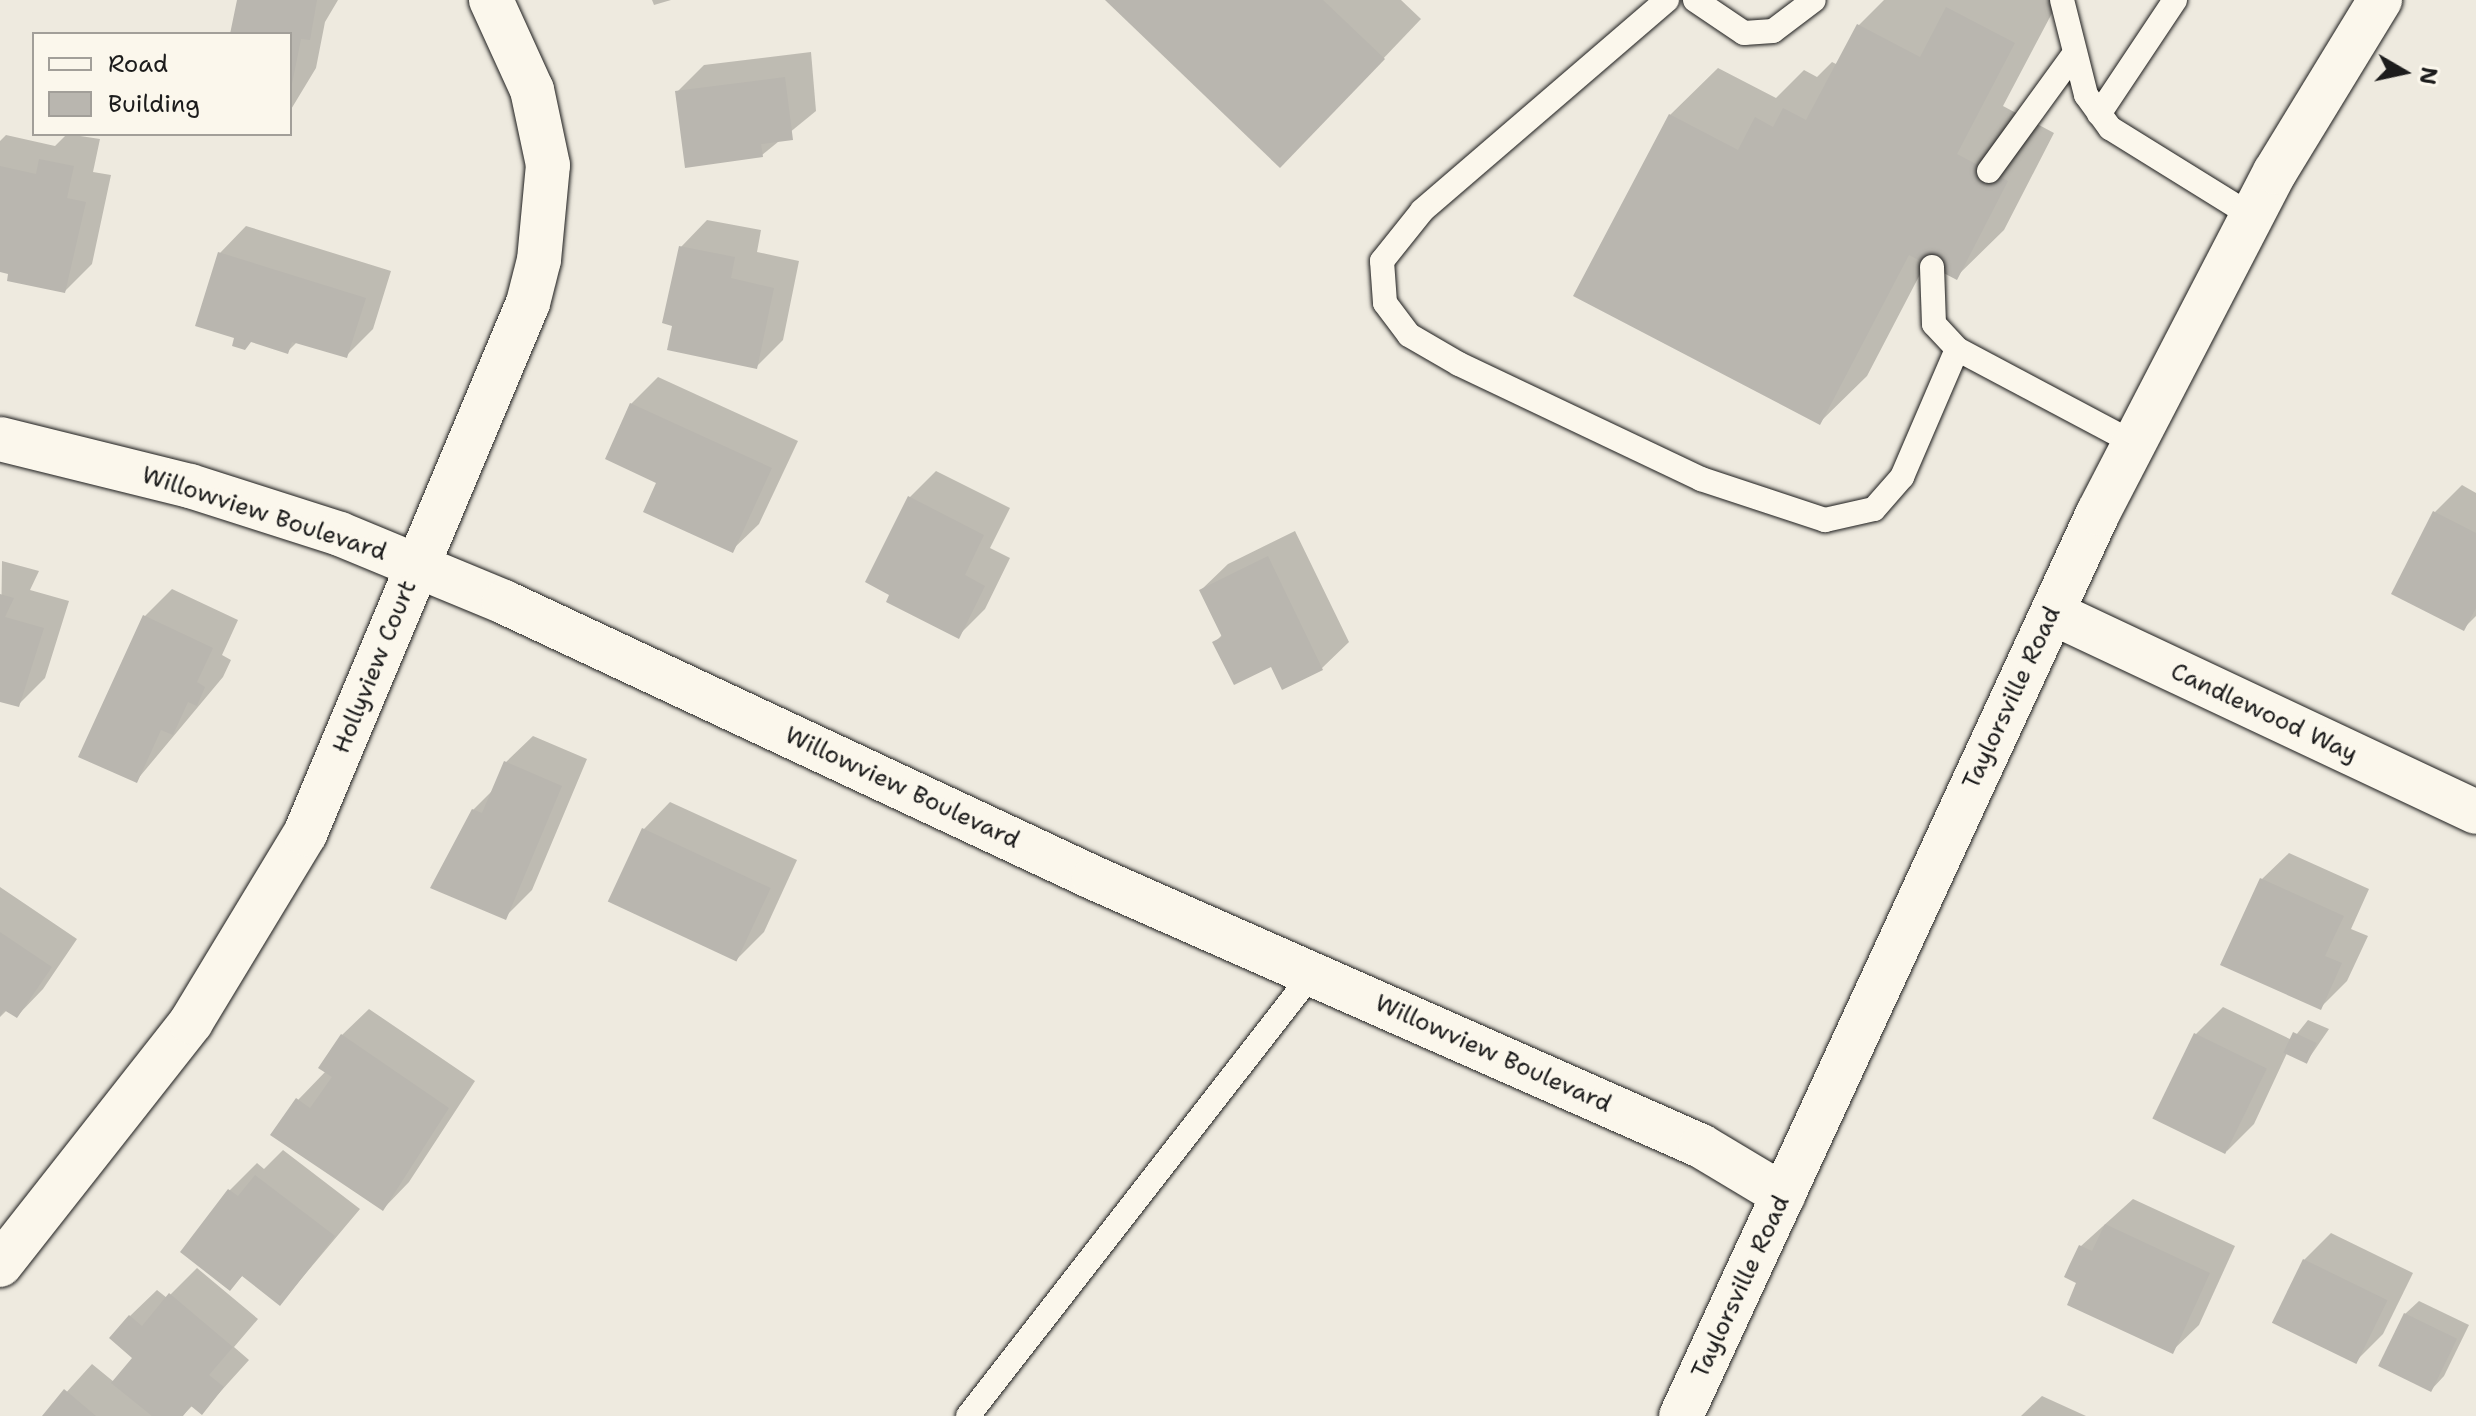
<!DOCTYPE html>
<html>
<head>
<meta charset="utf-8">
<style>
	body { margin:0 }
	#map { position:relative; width:2476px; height:1416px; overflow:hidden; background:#eeeadf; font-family:"Shantell Sans",sans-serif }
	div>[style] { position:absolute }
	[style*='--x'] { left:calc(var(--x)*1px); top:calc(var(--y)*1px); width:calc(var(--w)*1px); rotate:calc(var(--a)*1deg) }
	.shadow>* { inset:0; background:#0003 }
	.building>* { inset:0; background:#b9b6af; transform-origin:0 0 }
	.roads { filter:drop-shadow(0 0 2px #1c1c1c) drop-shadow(0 0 2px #1c1c1c) }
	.service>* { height:24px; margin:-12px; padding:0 12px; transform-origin:12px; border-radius:12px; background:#fbf7ec }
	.minor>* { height:44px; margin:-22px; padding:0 22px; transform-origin:22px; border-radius:22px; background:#fbf7ec }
	.primary>* { height:44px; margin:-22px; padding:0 22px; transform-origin:22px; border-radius:22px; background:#fbf7ec }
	span { translate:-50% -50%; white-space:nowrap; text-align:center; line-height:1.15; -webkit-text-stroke:8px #fbf7ec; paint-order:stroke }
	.street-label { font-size:24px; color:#1c1c1c }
	.legend { position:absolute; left:32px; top:32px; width:260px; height:104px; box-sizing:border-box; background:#fbf7ec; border:2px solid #a29f99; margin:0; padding:10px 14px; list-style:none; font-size:24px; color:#1c1c1c }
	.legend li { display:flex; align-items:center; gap:16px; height:40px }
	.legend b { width:40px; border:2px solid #a29f99 }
	.north { position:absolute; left:2364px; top:32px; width:80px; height:80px; -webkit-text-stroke:6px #fbf7ec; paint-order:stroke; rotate:99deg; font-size:22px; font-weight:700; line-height:32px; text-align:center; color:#1c1c1c }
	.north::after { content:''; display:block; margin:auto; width:28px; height:36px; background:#1c1c1c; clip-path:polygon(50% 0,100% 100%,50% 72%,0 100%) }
</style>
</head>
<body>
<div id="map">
	<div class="shadow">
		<i style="clip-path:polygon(238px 0,338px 0,325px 22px,316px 68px,290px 111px,290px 34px,231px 34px)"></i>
		<i style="clip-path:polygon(652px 0,671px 0,654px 5px)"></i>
		<i style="clip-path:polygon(1108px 0,1401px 0,1421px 19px,1318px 127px)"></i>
		<i style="clip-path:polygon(1884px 0,2059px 0,2003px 106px,2054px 133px,2004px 230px,1956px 277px,1927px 261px,1867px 376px,1819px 423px,1670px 115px,1718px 68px,1776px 98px,1804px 70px,1817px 77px,1832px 62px,1838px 65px,1859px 25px)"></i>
		<i style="clip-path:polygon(811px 52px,816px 111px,762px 155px,677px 92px,704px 65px)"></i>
		<i style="clip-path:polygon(67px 134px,100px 139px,93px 172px,111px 175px,92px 264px,65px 291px,0 270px,0 141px,6px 135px,55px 146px)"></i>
		<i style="clip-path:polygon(707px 220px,761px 230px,757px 252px,799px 261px,783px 340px,756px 367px,674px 324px,681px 247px)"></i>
		<i style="clip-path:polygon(246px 226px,391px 271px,373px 329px,346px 356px,298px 341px,288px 351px,220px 253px)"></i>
		<i style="clip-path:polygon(658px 377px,798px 441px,759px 524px,732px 550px,631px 404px)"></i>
		<i style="clip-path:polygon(936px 471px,1010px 508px,990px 548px,1010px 558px,985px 609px,958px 636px,909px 498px)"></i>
		<i style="clip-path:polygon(2462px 485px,2476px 493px,2476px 616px,2464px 628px,2435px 512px)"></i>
		<i style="clip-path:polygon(1295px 531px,1349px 642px,1322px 668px,1272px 665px,1215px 642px,1222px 635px,1201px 590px,1228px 564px)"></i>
		<i style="clip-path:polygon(2px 561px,39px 571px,30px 590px,69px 601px,45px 678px,18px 705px,0 700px)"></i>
		<i style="clip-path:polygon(172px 589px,238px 620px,222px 655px,231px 660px,223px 677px,136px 781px,145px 616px)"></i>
		<i style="clip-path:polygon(533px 736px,587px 759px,532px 890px,505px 917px,473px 810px,495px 788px,506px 762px)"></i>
		<i style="clip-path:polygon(670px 802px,797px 860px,764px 932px,737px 959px,611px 900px,644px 829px)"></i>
		<i style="clip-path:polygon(2289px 853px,2369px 889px,2351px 929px,2368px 936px,2347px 981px,2320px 1008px,2262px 879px)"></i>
		<i style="clip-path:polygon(0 887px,77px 939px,43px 989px,17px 1016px,7px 1010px,0 1017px)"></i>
		<i style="clip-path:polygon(2223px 1007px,2292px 1040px,2308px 1020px,2329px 1029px,2307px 1061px,2287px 1053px,2254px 1124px,2227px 1151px,2196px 1034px)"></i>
		<i style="clip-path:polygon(369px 1009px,475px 1081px,409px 1182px,383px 1209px,298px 1100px,326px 1071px,342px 1035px)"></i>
		<i style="clip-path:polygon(283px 1150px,360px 1209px,280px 1304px,243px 1275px,230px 1288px,183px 1251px,230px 1190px,257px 1163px,264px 1169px)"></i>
		<i style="clip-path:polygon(2133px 1199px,2235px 1246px,2199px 1325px,2172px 1351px,2079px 1282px,2081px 1246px)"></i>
		<i style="clip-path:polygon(2331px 1233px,2413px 1273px,2383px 1334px,2356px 1361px,2304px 1260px)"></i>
		<i style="clip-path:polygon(197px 1268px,258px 1319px,234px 1347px,249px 1360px,202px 1412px,193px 1405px,182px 1416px,45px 1416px,92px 1364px,114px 1382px,135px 1357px,130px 1316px,157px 1290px,167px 1298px)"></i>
		<i style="clip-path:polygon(2419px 1301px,2469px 1325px,2444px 1376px,2431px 1390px,2405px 1314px)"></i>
		<i style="clip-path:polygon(2042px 1396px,2086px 1416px,2021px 1416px)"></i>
	</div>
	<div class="building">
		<i style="clip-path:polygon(237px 0,317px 0,310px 40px,301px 39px,291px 89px,290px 34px,230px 34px)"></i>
		<i style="clip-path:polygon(1105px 0,1323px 0,1385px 59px,1280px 168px)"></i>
		<i style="clip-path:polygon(1946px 7px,2015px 43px,1957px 154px,2008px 181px,1957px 280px,1909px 255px,1820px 425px,1573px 296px,1669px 114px,1738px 150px,1755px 117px,1773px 127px,1783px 108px,1806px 120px,1857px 24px,1920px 57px)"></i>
		<i style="clip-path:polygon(785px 77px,793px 140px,761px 144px,763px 157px,685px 168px,675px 91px)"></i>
		<i style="clip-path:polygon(39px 159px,74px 166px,67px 198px,86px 202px,65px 293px,7px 281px,8px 274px,0 272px,0 166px,36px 174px)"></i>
		<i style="clip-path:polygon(679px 246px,735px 257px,731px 278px,774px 288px,757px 369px,667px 350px,672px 326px,662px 323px)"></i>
		<i style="clip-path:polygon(218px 252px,366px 298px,347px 358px,292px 342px,288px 354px,251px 342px,245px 350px,232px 346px,234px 338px,195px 326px)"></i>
		<i style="clip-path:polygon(630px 403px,772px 468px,733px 553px,643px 512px,656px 483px,605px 459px)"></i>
		<i style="clip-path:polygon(908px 496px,984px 535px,965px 575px,985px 586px,959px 639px,886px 602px,889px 595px,865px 582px)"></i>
		<i style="clip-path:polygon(2433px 511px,2476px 533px,2476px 608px,2464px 631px,2391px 594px)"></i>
		<i style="clip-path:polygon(1268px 556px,1323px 670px,1282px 690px,1271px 667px,1234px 685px,1212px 642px,1222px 637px,1199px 590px)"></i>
		<i style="clip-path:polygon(0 594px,14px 598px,5px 617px,44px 628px,19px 707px,0 702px)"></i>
		<i style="clip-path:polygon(143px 615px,213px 648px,197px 682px,205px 687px,197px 706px,188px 702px,173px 735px,161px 730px,137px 783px,78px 757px)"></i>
		<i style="clip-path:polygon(504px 761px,562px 786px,506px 920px,430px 888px,472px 809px,482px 813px)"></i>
		<i style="left:642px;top:828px;width:142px;height:81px;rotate:25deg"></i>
		<i style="clip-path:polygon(2260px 878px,2344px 916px,2325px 956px,2342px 963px,2321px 1010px,2220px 965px)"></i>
		<i style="clip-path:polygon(0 932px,52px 967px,17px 1018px,4px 1010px,0 1016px)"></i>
		<i style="left:2293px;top:1032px;width:26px;height:23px;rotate:25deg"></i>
		<i style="left:2194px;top:1033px;width:81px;height:95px;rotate:26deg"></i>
		<i style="clip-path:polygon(341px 1034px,449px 1108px,383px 1211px,270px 1135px,296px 1098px,310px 1108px,332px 1077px,318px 1068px)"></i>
		<i style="clip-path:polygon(255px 1175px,335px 1236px,280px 1306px,242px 1276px,230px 1291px,180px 1252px,228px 1189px,238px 1196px)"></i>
		<i style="clip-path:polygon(2105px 1224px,2210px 1273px,2173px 1354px,2067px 1305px,2076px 1283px,2064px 1277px,2069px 1266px,2079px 1245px,2092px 1251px)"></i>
		<i style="left:2303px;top:1259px;width:94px;height:71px;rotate:26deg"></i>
		<i style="clip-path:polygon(169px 1293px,233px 1347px,209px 1375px,224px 1387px,202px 1415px,191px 1406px,183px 1416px,152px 1416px,111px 1383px,132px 1358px,109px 1338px,129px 1315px,142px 1326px)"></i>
		<i style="left:2404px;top:1313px;width:59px;height:59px;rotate:26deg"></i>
		<i style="clip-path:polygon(64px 1389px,96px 1416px,42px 1416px)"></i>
	</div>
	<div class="roads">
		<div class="service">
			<i style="--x:1667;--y:0;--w:323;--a:139.3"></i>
			<i style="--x:1422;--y:211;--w:64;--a:128.7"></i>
			<i style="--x:1382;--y:261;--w:42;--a:85.9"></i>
			<i style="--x:1385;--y:303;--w:40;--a:53"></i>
			<i style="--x:1409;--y:335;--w:58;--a:30.1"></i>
			<i style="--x:1459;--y:364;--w:268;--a:25.4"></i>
			<i style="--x:1701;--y:479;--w:131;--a:18.3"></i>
			<i style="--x:1825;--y:520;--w:50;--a:-12.7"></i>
			<i style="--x:1874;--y:509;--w:43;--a:-48.8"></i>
			<i style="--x:1902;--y:477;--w:139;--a:-66.7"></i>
			<i style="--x:1695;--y:0;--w:59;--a:34"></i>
			<i style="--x:1744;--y:33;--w:29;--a:-4"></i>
			<i style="--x:1773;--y:31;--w:51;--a:-37.1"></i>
			<i style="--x:2062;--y:0;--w:98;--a:75.8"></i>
			<i style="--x:2086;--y:95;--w:41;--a:54"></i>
			<i style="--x:2110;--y:128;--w:167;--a:31.8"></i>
			<i style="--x:2099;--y:114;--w:137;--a:-56.3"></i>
			<i style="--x:1989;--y:171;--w:145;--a:-54"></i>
			<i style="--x:1932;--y:267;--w:57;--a:88"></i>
			<i style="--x:1934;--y:324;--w:34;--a:47"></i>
			<i style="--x:1957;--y:349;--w:200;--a:28"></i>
			<i style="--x:968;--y:1416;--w:560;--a:-52.11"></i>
		</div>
		<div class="minor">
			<i style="--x:0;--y:439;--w:196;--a:13.9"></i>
			<i style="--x:190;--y:486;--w:157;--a:17.7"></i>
			<i style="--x:340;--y:534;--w:178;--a:22.5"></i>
			<i style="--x:504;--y:602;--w:651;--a:25.07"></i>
			<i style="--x:1094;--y:878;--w:664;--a:23.82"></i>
			<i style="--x:1701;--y:1146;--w:96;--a:30.9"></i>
			<i style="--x:2053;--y:613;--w:467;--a:25.2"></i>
			<i style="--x:0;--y:1265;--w:309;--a:-51.8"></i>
			<i style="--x:191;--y:1022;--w:220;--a:-58.8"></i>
			<i style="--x:305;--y:834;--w:576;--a:-67.22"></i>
			<i style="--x:528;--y:303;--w:44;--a:-75.7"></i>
			<i style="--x:539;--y:260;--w:95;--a:-84.6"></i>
			<i style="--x:548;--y:165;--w:77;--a:-102"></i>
			<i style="--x:532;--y:90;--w:99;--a:-114.5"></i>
		</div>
		<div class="primary">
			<i style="--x:1681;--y:1416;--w:995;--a:-65.21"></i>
			<i style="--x:2098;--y:513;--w:384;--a:-62.6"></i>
			<i style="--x:2275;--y:172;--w:202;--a:-58.6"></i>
		</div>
	</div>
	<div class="street-label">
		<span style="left:264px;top:514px;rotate:18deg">Willowview Boulevard</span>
		<span style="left:375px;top:667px;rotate:-68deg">Hollyview Court</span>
		<span style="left:2012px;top:698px;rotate:-65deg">Taylorsville Road</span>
		<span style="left:2264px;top:713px;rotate:25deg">Candlewood Way</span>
		<span style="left:902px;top:788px;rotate:25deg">Willowview Boulevard</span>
		<span style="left:1493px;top:1054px;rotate:24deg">Willowview Boulevard</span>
		<span style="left:1741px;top:1287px;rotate:-65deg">Taylorsville Road</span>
	</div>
	<ul class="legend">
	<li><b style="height:10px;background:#fbf7ec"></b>Road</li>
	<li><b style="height:22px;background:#b9b6af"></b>Building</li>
	</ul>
	<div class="north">N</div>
</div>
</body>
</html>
